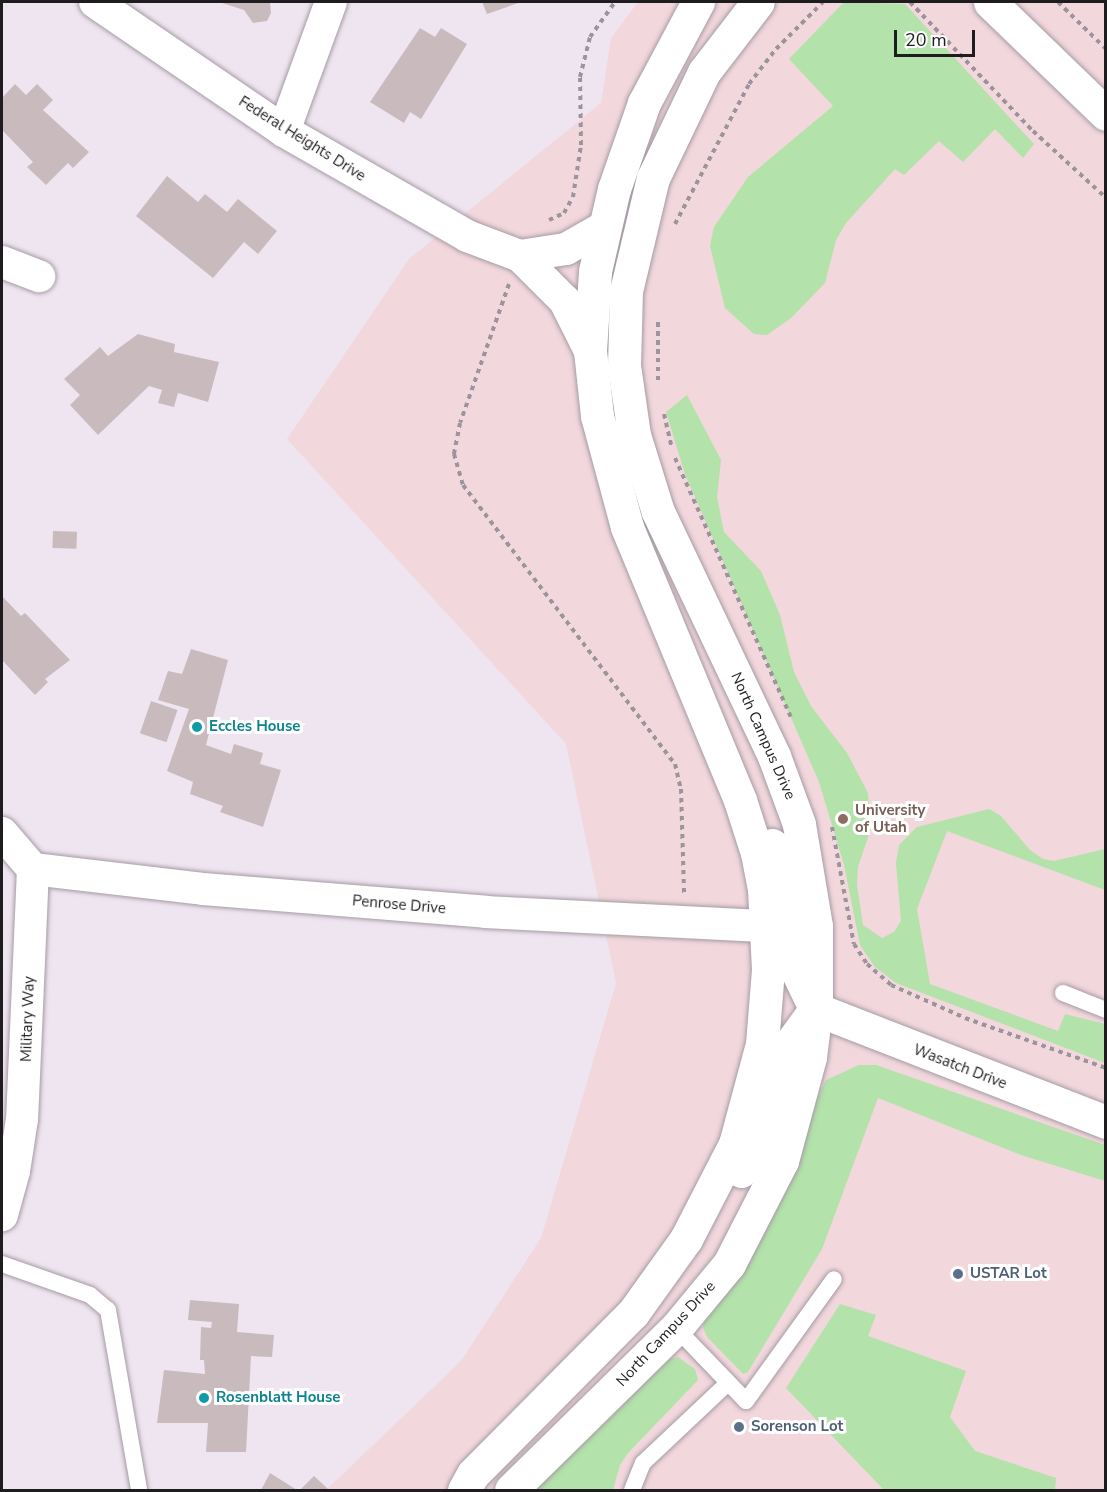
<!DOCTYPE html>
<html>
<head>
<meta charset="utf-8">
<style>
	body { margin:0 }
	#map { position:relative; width:1107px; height:1492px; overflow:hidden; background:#efe5f0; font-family:"Nunito Sans",sans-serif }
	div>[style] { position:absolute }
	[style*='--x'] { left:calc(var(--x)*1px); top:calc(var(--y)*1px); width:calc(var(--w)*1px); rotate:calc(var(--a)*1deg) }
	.education>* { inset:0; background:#f2d7dc }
	.green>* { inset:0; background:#b3e2aa }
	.building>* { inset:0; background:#c9babe; transform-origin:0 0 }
	.path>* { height:4px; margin-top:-2px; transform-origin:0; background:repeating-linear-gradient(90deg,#9b949c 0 4.5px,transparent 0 9px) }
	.roads { filter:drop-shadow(0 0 2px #a59ba5) drop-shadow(0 0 2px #a59ba5) }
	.lane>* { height:16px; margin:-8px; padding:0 8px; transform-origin:8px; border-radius:8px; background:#fff }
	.street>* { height:32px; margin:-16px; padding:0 16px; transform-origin:16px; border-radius:16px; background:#fff }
	.secondary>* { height:33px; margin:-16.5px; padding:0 16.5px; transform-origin:16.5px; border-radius:16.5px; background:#fff }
	.dots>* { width:16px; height:16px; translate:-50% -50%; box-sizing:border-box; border:3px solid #fff; border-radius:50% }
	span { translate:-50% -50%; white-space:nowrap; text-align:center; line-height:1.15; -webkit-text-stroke:6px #fff; paint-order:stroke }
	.street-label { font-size:15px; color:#1f1c1f }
	.culture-label { font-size:15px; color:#0d838f; font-weight:700 }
	.left { translate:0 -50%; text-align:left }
	.education-label { font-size:15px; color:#785e54; font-weight:700 }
	.service-label { font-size:15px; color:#4e5e75; font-weight:700 }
	.frame { position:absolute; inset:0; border:3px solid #1f1c1f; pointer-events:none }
	.scale { position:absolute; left:894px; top:30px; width:81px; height:27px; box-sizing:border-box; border:3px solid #1f1c1f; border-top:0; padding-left:8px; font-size:18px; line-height:21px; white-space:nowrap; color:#1f1c1f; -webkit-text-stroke:4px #fff; paint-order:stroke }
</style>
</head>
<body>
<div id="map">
	<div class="education">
		<i style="clip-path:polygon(638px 2px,1105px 2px,1105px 1490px,326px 1490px,461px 1361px,541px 1238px,616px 983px,566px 744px,287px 439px,409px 259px,601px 103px,611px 38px)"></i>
	</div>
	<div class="green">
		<i style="clip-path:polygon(844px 2px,905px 4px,1034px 144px,1023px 158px,995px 129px,963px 162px,939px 141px,904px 175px,895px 169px,846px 223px,836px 240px,825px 283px,791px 318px,767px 335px,754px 334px,725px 308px,710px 246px,714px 227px,748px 177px,833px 106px,789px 59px)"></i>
		<i style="clip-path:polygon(687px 395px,721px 460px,717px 497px,724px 532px,761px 571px,780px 615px,794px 672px,811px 706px,847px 753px,868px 793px,871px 828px,858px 867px,857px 885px,863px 925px,882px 938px,894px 932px,901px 921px,896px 863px,899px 845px,917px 827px,989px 809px,1001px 816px,1030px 850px,1043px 859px,1054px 861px,1105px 849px,1105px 890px,947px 831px,917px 909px,930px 984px,1058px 1031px,1065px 1014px,1105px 1024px,1105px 1063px,896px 983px,875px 967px,860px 945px,844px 865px,819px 782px,685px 474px,666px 412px)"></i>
		<i style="clip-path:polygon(859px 1065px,876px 1065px,1105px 1145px,1105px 1181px,1021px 1155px,878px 1098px,822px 1249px,748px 1372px,743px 1374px,707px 1337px,703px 1327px,705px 1318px,826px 1080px)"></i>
		<i style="clip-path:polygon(840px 1304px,876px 1315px,868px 1336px,966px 1371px,950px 1417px,975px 1451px,1056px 1478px,1055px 1490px,884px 1490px,786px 1388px)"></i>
		<i style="clip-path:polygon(678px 1357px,695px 1369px,698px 1380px,628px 1453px,620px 1465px,613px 1490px,531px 1490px,666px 1360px)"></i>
	</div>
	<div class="building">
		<i style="clip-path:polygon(219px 2px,270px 2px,271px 13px,267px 21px,253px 23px,244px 10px)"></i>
		<i style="clip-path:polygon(482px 2px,521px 2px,487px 14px)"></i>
		<i style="clip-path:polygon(420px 28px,435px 37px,441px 28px,467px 44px,421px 119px,410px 112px,404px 123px,370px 102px)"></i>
		<i style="clip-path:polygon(15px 84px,26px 95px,37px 84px,53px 100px,43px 110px,89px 152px,73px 168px,68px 163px,46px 185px,27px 167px,33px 162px,2px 130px,2px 98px)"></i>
		<i style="clip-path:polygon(167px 176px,198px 202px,205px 194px,227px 212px,238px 199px,277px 231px,258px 254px,244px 242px,213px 278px,136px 216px)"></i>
		<i style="clip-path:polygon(138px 334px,175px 344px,174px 352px,219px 362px,208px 402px,178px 393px,174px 407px,158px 403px,162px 390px,149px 386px,98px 435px,70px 405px,80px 395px,64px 379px,100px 347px,108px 356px)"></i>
		<i style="left:53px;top:531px;width:24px;height:17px;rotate:2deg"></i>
		<i style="clip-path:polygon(2px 596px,21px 616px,25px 613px,70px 660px,45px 679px,48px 682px,35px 695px,2px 660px)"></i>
		<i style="clip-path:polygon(191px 649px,228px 660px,206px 745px,231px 754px,234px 744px,263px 753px,260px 764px,281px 770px,263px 827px,220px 812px,223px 806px,190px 794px,193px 782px,167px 771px,189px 709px,158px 700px,168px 671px,182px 674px)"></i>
		<i style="left:151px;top:701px;width:28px;height:34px;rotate:19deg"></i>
		<i style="clip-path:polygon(190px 1300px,239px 1304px,237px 1332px,274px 1335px,272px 1357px,251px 1356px,246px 1452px,206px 1452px,208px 1423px,157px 1423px,164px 1370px,205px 1374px,204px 1360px,200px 1360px,201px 1327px,211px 1328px,212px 1322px,188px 1320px)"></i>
		<i style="clip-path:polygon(270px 1473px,297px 1490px,261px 1490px)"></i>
		<i style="clip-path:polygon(314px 1476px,328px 1489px,300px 1490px)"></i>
	</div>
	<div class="path">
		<i style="--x:910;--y:2;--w:178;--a:46.4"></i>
		<i style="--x:1033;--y:131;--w:99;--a:42.5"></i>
		<i style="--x:1058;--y:2;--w:67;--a:44.4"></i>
		<i style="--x:549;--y:220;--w:17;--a:-25"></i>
		<i style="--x:564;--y:213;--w:18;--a:-61"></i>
		<i style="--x:573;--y:197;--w:53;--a:-81.3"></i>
		<i style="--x:581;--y:145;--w:68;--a:-90.8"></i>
		<i style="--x:580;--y:77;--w:41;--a:-76"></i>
		<i style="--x:590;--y:37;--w:43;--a:-54.5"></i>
		<i style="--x:675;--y:224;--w:158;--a:-62.1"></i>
		<i style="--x:749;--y:84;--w:44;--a:-52.4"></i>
		<i style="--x:776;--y:49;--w:66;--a:-45"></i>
		<i style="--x:509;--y:284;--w:147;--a:109.4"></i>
		<i style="--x:460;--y:423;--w:32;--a:101"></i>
		<i style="--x:454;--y:454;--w:32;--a:74"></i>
		<i style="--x:463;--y:485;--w:350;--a:52.8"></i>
		<i style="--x:675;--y:764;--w:26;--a:77"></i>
		<i style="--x:681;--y:789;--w:104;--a:88.3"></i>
		<i style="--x:658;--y:322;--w:58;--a:90"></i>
		<i style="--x:664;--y:414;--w:32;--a:77"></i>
		<i style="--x:675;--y:458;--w:286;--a:65.9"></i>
		<i style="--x:832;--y:827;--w:119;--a:79.4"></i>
		<i style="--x:854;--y:944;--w:24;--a:57"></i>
		<i style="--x:867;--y:964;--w:32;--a:41"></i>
		<i style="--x:891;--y:985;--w:81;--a:24"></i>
		<i style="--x:965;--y:1018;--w:150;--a:19.5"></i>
	</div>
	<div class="roads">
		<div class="lane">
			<i style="--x:1063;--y:993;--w:46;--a:21.6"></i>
			<i style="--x:2;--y:1264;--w:93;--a:19.4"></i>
			<i style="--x:90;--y:1295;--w:23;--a:40"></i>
			<i style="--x:108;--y:1310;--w:183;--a:80.2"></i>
			<i style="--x:676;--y:1328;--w:101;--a:46.2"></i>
			<i style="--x:746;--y:1401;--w:150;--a:-54.2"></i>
			<i style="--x:632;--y:1490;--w:29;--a:-68"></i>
			<i style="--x:643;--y:1463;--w:117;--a:-43.3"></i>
		</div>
		<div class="street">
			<i style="--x:95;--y:2;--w:229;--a:34.3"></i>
			<i style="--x:284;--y:131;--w:211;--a:29.8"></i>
			<i style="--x:467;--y:236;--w:57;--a:20.7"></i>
			<i style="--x:520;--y:256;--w:64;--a:45"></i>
			<i style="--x:565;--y:301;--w:56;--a:63.4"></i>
			<i style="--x:284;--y:131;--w:137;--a:-70"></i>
			<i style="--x:520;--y:256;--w:47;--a:-8.7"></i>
			<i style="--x:566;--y:249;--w:43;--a:-29.6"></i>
			<i style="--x:2;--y:262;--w:40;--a:21"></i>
			<i style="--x:2;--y:833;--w:48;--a:49.3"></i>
			<i style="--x:33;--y:869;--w:250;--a:92.5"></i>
			<i style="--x:22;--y:1119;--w:53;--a:98.7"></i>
			<i style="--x:14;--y:1171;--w:46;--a:105.3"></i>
			<i style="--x:33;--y:869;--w:171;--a:6.7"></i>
			<i style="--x:203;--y:889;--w:284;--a:4.6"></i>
			<i style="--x:486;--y:912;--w:280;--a:2.9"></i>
		</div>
		<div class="secondary">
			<i style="--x:990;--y:2;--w:161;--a:44"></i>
			<i style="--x:772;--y:845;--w:54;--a:71.6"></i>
			<i style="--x:789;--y:896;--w:69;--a:85.9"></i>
			<i style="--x:794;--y:965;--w:41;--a:64.1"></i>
			<i style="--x:816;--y:1009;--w:311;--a:21.3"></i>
			<i style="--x:741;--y:1171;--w:53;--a:-60.5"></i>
			<i style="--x:767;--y:1125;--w:84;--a:-74.1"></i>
			<i style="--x:790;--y:1044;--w:39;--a:-54"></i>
			<i style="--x:464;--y:1490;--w:18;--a:-61"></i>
			<i style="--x:473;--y:1474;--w:227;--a:-45.2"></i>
			<i style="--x:633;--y:1313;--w:91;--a:-54.4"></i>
			<i style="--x:686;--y:1239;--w:107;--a:-62.7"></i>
			<i style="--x:735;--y:1144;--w:104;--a:-74.9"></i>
			<i style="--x:762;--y:1044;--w:74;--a:-85.4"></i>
			<i style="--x:768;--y:970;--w:81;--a:-92.8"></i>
			<i style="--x:764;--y:889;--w:37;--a:-101"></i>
			<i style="--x:757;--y:853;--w:56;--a:-107.8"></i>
			<i style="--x:740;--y:800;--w:295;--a:-112.5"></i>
			<i style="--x:627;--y:527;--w:115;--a:-105.1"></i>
			<i style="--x:597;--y:416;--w:65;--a:-96.1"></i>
			<i style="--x:590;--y:351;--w:80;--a:-86.4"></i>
			<i style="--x:595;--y:271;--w:84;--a:-77"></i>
			<i style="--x:614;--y:189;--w:91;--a:-70.8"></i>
			<i style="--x:644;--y:103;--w:115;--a:-61.9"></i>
			<i style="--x:511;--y:1490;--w:231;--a:-44.5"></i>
			<i style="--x:676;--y:1328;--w:83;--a:-50.4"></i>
			<i style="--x:729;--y:1264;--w:116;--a:-62.8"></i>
			<i style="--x:782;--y:1161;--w:108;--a:-74.9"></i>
			<i style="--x:810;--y:1057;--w:48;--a:-82.9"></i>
			<i style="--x:816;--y:1009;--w:83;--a:-90"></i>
			<i style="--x:816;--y:926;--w:103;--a:-99.5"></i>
			<i style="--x:799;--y:824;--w:72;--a:-110.2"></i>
			<i style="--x:774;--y:756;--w:270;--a:-115.4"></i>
			<i style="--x:658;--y:512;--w:81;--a:-107.3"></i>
			<i style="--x:634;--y:435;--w:70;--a:-98.2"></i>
			<i style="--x:624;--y:366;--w:75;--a:-88.5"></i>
			<i style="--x:626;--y:291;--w:116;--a:-76.6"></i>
			<i style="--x:653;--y:178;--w:118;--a:-64.3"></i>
			<i style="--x:704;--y:72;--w:88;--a:-52.4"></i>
		</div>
	</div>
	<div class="dots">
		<i style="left:197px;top:727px;background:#0f9aa8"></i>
		<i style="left:843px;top:819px;background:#8d6e63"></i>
		<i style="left:958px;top:1274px;background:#5c6f8a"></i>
		<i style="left:204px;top:1398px;background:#0f9aa8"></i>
		<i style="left:739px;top:1427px;background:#5c6f8a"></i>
	</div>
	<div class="street-label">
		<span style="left:302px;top:139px;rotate:32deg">Federal Heights Drive</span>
		<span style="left:763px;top:736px;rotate:66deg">North Campus Drive</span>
		<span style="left:399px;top:905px;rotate:5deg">Penrose Drive</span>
		<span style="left:28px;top:1019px;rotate:-88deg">Military Way</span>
		<span style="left:960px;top:1067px;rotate:21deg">Wasatch Drive</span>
		<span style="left:666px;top:1334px;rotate:-47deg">North Campus Drive</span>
	</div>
	<div class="culture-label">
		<span class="left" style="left:209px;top:727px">Eccles House</span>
		<span class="left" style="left:216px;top:1398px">Rosenblatt House</span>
	</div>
	<div class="education-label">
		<span class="left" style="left:855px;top:819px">University<br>of Utah</span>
	</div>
	<div class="service-label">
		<span class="left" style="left:970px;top:1274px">USTAR Lot</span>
		<span class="left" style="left:751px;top:1427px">Sorenson Lot</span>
	</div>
	<div class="frame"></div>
	<div class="scale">20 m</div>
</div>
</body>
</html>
